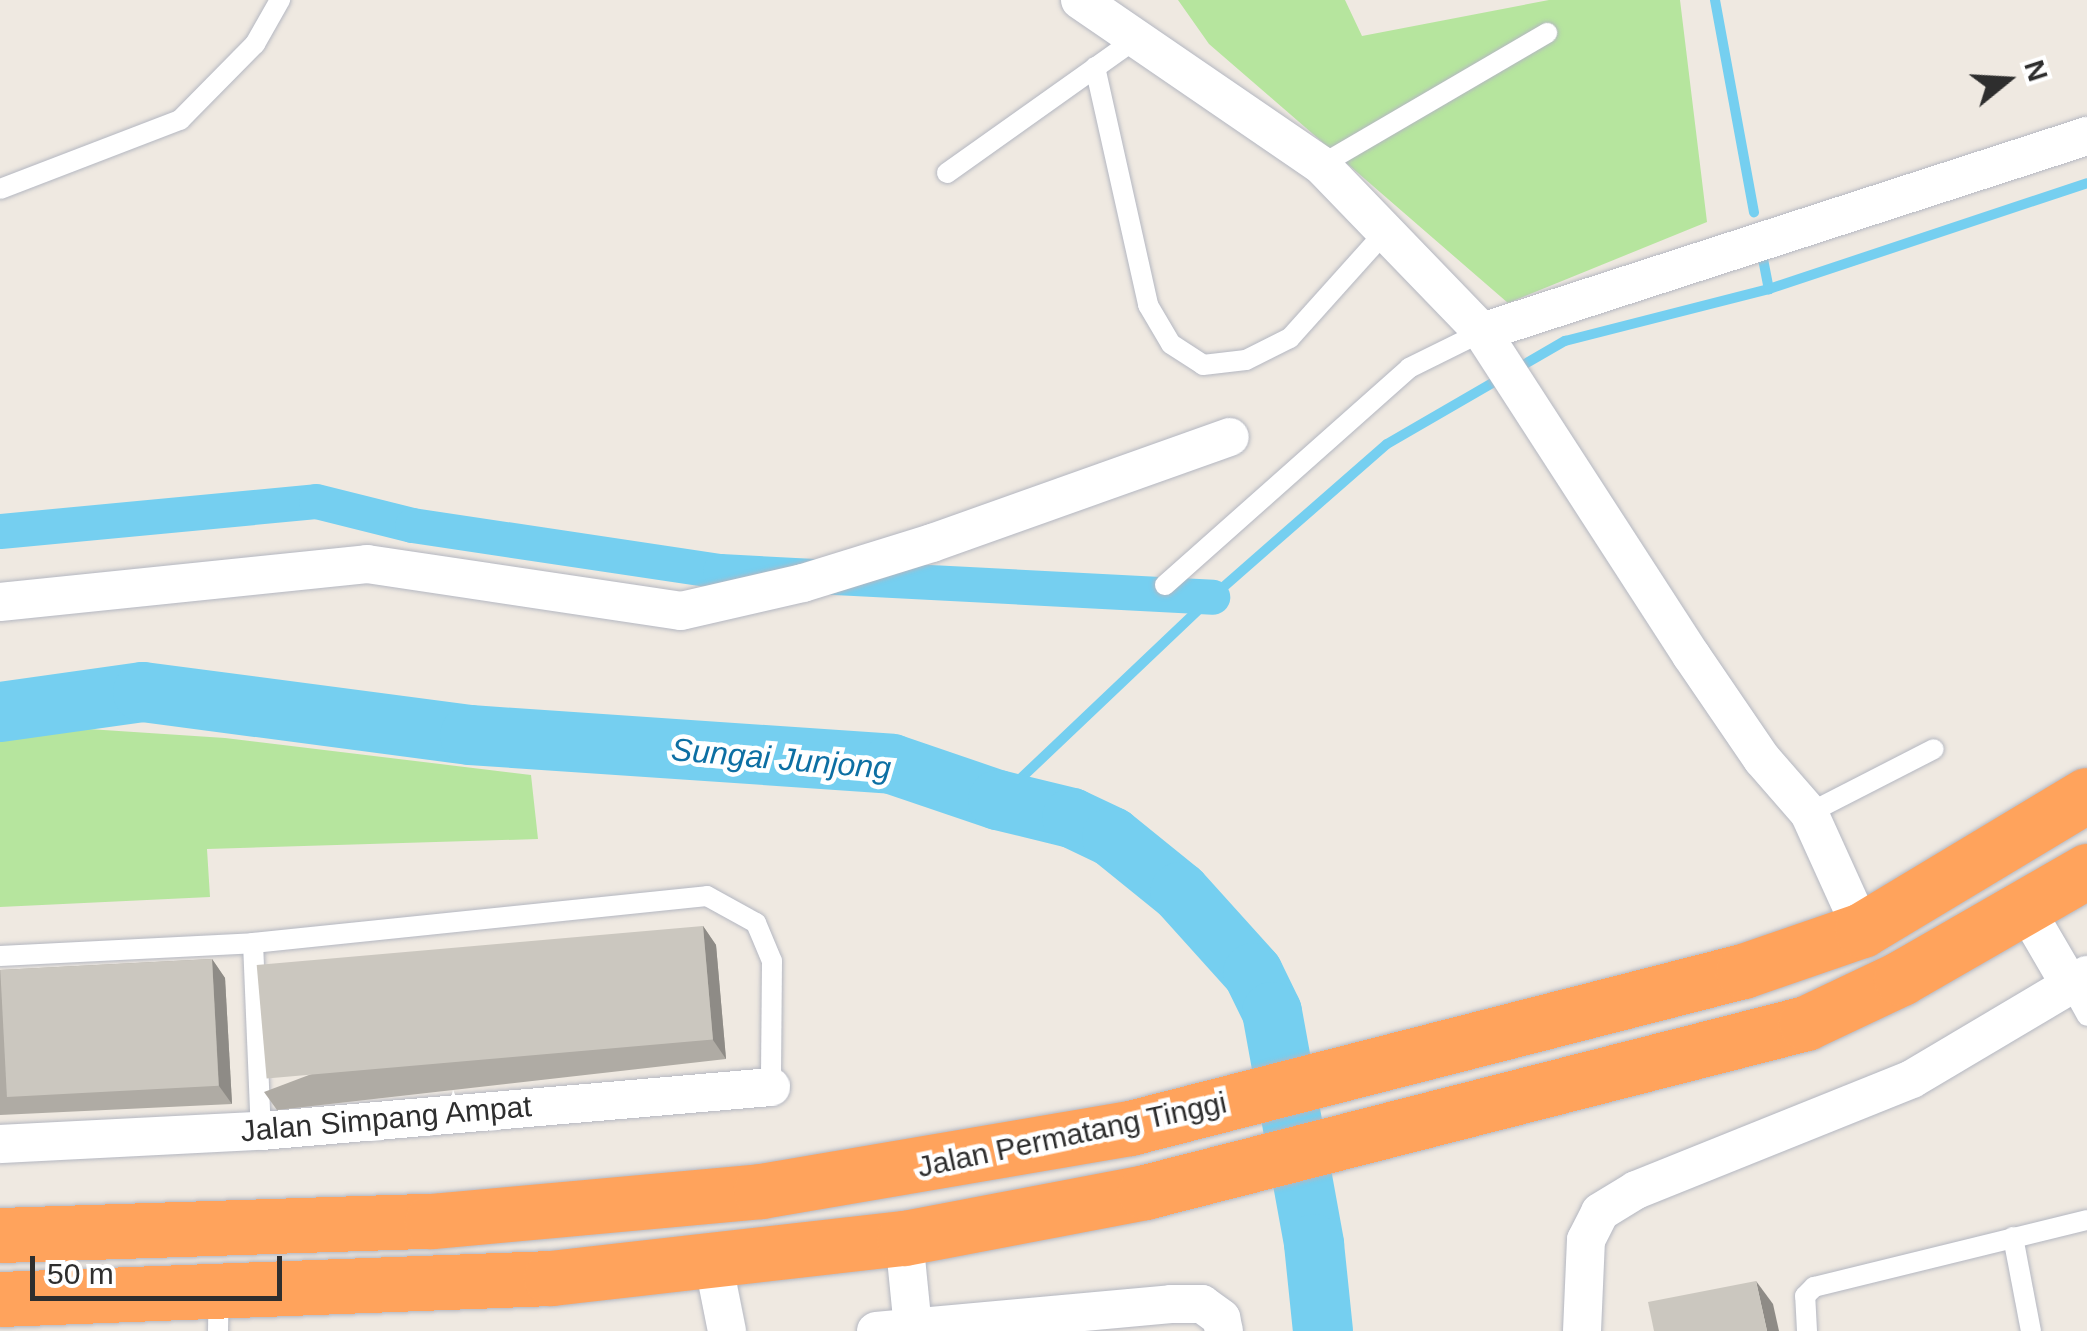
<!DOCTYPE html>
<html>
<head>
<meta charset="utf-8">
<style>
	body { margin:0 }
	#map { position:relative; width:2087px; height:1331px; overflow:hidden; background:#efe9e1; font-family:Arial,sans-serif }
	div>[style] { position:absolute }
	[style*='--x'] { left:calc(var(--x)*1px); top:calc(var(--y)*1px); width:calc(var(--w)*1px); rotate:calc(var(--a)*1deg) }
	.green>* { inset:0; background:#b6e59e }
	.stream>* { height:10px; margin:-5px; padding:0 5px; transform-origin:5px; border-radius:5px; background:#75cff0 }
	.canal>* { height:35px; margin:-17.5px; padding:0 17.5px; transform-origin:17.5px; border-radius:17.5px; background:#75cff0 }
	.river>* { height:60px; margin:-30px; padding:0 30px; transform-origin:30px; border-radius:30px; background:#75cff0 }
	.roads { filter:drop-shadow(0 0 2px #b4b7c1) drop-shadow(0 0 2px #b4b7c1) }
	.lane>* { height:20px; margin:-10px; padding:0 10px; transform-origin:10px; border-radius:10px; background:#fff }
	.street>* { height:38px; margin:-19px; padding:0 19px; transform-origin:19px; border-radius:19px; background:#fff }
	.highway>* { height:55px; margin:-27.5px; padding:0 27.5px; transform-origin:27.5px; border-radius:27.5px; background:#ffa35c }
	.wall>* { inset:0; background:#afaba4 }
	.shaded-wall>* { inset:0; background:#8e8b86 }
	.building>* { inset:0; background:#cbc7bf; transform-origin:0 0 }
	span { translate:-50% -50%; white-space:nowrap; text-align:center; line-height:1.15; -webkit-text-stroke:9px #fff; paint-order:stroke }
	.street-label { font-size:30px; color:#2e2e2e }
	.water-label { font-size:32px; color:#0d6fa3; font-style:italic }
	.north { position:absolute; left:1957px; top:30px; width:100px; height:100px; -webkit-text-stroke:8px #fff; paint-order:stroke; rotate:72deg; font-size:28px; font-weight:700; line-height:40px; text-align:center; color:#2e2e2e }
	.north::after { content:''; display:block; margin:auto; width:35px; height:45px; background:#2e2e2e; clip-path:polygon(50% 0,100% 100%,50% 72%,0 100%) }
	.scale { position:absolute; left:30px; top:1256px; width:252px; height:45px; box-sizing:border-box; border:5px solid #2e2e2e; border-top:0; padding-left:12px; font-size:30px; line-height:35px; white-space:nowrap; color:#2e2e2e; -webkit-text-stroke:8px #fff; paint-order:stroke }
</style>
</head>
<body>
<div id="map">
	<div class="green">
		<i style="clip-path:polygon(1178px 0,1345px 0,1362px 36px,1549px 0,1680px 0,1707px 222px,1508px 303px,1209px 44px)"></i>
		<i style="clip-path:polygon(58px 727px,225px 738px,531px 775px,538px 839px,207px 849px,210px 897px,0 907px,0 740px)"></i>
	</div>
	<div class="stream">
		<i style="--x:1715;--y:0;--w:216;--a:79.6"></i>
		<i style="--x:1763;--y:259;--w:31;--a:79"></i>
		<i style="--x:998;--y:800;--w:295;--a:-43.5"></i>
		<i style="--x:1212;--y:597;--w:232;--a:-41.2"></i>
		<i style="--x:1387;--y:444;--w:206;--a:-30.1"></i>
		<i style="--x:1565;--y:341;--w:211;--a:-14.3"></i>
		<i style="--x:1769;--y:289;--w:335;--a:-18.4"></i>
	</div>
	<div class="canal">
		<i style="--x:0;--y:531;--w:317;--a:-5.4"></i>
		<i style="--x:316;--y:501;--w:99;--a:14"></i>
		<i style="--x:412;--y:525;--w:311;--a:8.5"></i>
		<i style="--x:720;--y:571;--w:493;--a:3"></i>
	</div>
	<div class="river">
		<i style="--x:0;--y:712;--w:144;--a:-8"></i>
		<i style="--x:143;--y:692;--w:330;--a:7.5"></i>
		<i style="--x:470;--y:735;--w:423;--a:3.9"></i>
		<i style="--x:892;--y:764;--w:112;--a:18.8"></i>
		<i style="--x:998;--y:800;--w:76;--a:13.7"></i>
		<i style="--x:1072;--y:818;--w:44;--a:25.4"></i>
		<i style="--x:1112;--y:837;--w:87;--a:39"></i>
		<i style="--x:1180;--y:892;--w:109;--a:48"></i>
		<i style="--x:1253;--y:973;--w:43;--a:64"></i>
		<i style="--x:1272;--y:1012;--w:236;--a:79.7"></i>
		<i style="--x:1314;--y:1244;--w:87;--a:84.1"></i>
	</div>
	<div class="roads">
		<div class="lane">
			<i style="--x:1095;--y:67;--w:244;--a:77.4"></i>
			<i style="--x:1148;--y:305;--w:45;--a:59.5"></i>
			<i style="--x:1171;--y:344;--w:38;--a:33"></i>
			<i style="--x:1203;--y:365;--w:43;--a:-6.6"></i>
			<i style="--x:1246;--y:360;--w:49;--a:-26.6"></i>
			<i style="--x:1290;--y:338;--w:144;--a:-48.1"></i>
			<i style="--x:1321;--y:165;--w:262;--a:-30.3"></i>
			<i style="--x:947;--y:173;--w:229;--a:-35.4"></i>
			<i style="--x:0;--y:189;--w:193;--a:-21"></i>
			<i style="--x:180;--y:120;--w:107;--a:-45.4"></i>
			<i style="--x:255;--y:44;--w:51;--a:-60.4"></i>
			<i style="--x:1165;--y:585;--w:327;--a:-41.6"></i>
			<i style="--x:1409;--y:368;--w:81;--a:-26.3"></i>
			<i style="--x:1809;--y:813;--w:140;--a:-27.1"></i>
			<i style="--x:253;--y:943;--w:188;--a:87.6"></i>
			<i style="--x:0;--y:956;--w:253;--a:-2.9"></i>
			<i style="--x:253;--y:943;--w:456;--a:-5.9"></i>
			<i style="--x:707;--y:896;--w:56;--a:28.9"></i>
			<i style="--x:756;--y:923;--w:41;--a:67.2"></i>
			<i style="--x:772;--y:961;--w:126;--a:90.5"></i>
			<i style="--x:2070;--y:985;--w:35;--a:61"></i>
			<i style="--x:2013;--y:1237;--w:96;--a:79.2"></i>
			<i style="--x:218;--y:1331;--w:39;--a:-89"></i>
			<i style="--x:1807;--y:1331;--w:35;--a:-93"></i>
			<i style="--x:1805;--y:1296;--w:13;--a:-45"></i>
			<i style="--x:1814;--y:1287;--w:281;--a:-13.8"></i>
		</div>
		<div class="street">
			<i style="--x:1080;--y:0;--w:292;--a:34.4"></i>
			<i style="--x:1321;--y:165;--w:232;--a:46"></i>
			<i style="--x:1482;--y:332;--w:385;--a:57.1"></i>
			<i style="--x:1691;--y:655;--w:126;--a:55.7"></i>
			<i style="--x:1762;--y:759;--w:72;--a:49"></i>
			<i style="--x:1809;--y:813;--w:128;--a:65.6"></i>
			<i style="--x:1482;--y:332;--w:636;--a:-17.95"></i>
			<i style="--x:0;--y:602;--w:369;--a:-5.9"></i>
			<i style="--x:367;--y:564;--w:317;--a:8.5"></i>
			<i style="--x:681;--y:611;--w:125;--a:-12.9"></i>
			<i style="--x:803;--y:583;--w:135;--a:-17.2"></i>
			<i style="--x:932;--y:543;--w:316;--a:-19.6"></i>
			<i style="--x:2025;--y:908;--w:89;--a:59.7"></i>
			<i style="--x:0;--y:1144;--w:261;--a:-2.9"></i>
			<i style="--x:261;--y:1131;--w:512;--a:-4.93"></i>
			<i style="--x:904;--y:1238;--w:90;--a:84.3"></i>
			<i style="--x:713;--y:1261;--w:71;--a:78.7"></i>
			<i style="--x:876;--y:1331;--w:296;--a:-5.2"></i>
			<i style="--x:1171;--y:1304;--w:31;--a:0"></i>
			<i style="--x:1202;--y:1304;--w:24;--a:36"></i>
			<i style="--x:1221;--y:1318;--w:13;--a:77"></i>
			<i style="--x:1582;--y:1331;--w:91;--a:-87.5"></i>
			<i style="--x:1586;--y:1240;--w:31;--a:-63"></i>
			<i style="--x:1600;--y:1212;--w:42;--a:-31.4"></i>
			<i style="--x:1636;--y:1190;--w:297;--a:-21.9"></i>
			<i style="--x:1912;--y:1079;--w:204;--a:-30.7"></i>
		</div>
		<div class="highway">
			<i style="--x:0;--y:1235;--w:432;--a:-1.9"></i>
			<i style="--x:432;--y:1221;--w:330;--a:-5.2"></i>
			<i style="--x:761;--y:1191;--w:374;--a:-9.7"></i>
			<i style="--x:1130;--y:1128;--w:633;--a:-14.37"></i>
			<i style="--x:1743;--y:971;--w:126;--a:-19"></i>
			<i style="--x:1862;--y:930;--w:262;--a:-31"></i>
			<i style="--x:0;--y:1299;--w:551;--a:-2.18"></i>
			<i style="--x:551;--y:1278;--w:355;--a:-6.5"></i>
			<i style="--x:904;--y:1238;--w:245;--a:-10.8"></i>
			<i style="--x:1145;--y:1192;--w:682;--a:-14.34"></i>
			<i style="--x:1806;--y:1023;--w:105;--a:-25.3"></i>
			<i style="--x:1901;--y:978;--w:215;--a:-29.9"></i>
		</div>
	</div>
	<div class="wall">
		<i style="clip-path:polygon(703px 926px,716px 945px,726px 1059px,277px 1110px,264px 1092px)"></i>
		<i style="clip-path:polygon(212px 959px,225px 978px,232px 1104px,0 1115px,0 970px)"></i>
	</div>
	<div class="shaded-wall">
		<i style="clip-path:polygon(703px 926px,716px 945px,726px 1059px,713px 1040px)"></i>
		<i style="clip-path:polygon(212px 959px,225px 978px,232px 1104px,219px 1086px)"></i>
		<i style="clip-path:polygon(1756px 1281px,1773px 1304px,1779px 1331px,1767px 1331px)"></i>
	</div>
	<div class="building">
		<i style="left:703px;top:926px;width:114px;height:448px;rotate:85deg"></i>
		<i style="left:212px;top:959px;width:127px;height:212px;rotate:87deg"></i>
		<i style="clip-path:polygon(1756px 1281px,1767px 1331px,1654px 1331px,1648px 1302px)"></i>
	</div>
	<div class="street-label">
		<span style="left:386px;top:1119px;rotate:-5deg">Jalan Simpang Ampat</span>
		<span style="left:1072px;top:1135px;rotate:-12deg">Jalan Permatang Tinggi</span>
	</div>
	<div class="water-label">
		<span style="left:781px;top:759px;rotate:5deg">Sungai Junjong</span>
	</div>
	<div class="north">N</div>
	<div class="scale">50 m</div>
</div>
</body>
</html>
